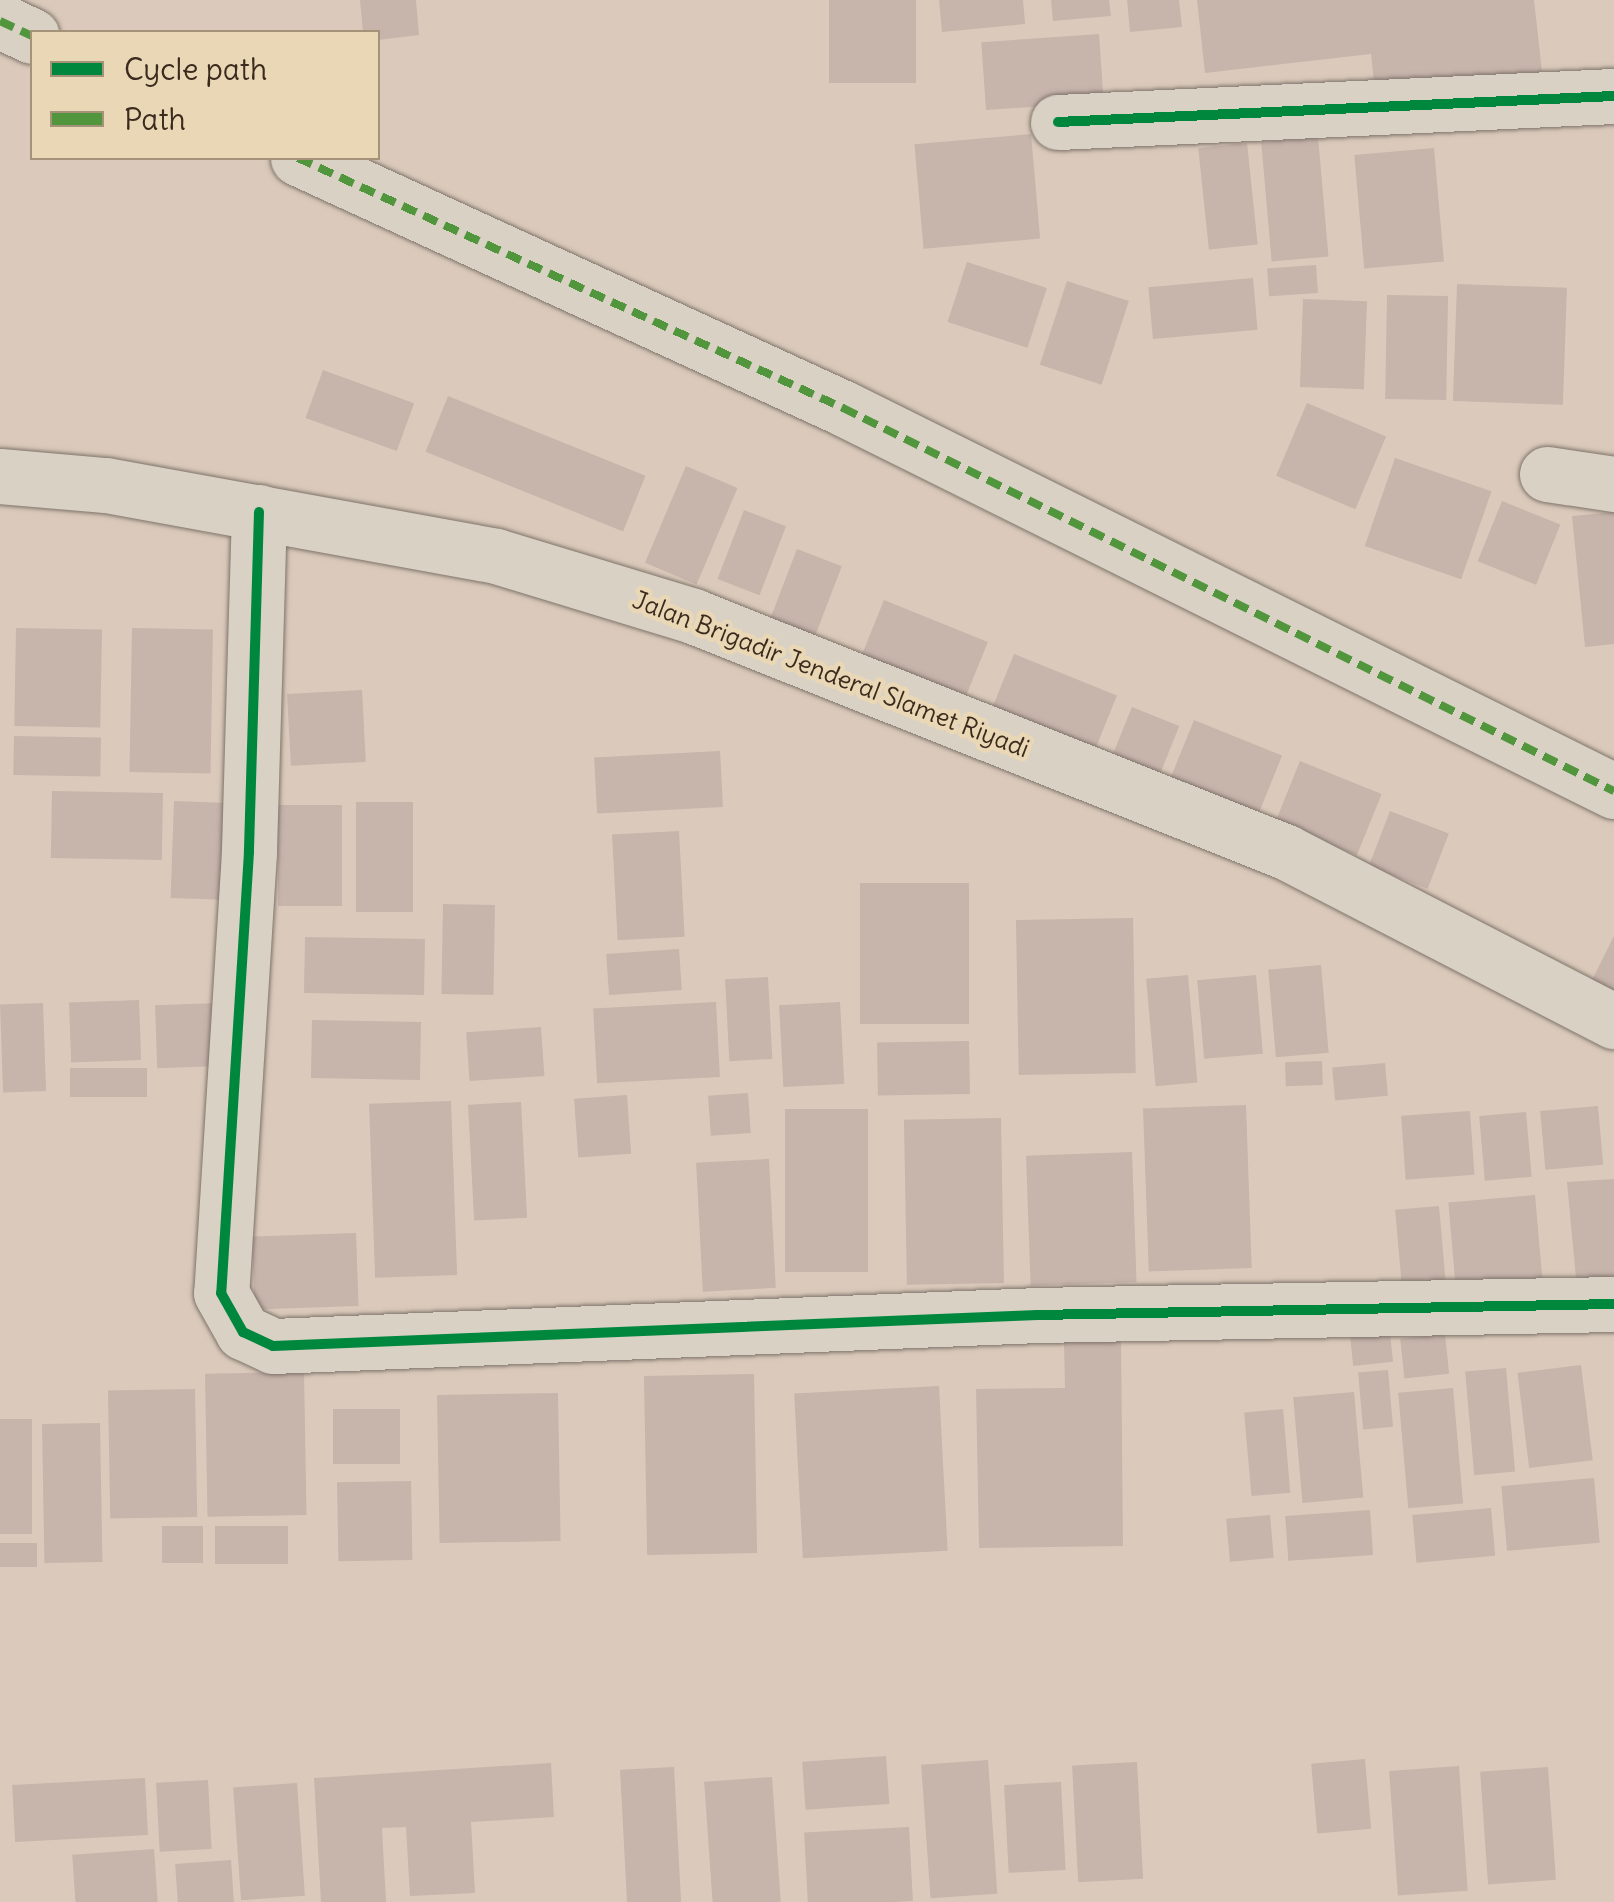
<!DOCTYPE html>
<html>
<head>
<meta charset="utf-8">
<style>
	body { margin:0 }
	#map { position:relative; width:1614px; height:1902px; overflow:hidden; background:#dbcabb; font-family:Delius,sans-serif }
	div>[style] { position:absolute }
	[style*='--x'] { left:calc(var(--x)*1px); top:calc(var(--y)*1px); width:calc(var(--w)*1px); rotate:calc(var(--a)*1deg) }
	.building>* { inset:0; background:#c7b4ab; transform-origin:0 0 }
	.roads { filter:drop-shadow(0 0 2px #7e736a) drop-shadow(0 0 2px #7e736a) }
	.street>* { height:55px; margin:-27.5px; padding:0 27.5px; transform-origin:27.5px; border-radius:27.5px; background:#d9d1c4 }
	.secondary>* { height:55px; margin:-27.5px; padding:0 27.5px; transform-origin:27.5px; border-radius:27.5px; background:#d9d1c4 }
	.quiet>* { height:8px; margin-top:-4px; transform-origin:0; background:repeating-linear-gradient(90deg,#51953d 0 15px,transparent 0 23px) }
	.cycleway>* { height:10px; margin:-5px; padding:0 5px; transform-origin:5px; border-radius:5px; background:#00873e }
	span { translate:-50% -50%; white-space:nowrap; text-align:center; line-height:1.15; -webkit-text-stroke:9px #ead7b5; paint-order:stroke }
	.street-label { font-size:25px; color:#3b2a1e }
	.legend { position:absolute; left:30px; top:30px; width:350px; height:130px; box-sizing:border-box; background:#ead7b5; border:2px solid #a49279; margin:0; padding:12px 18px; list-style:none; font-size:30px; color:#3b2a1e }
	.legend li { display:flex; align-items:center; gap:20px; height:50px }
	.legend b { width:50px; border:2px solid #a49279 }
</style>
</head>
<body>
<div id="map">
	<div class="building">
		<i style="clip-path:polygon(360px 0,416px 0,419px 35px,378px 40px,378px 32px,363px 32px)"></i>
		<i style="left:829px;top:0;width:87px;height:83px"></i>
		<i style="clip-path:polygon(939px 0,1023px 0,1025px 24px,942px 32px)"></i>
		<i style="clip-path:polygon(1051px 0,1109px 0,1111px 16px,1053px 21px)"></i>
		<i style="clip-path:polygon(1127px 0,1179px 0,1182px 27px,1130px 32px)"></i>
		<i style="clip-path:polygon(1197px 0,1534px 0,1542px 72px,1375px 92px,1371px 54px,1205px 73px)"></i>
		<i style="left:1099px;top:34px;width:68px;height:118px;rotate:86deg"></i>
		<i style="left:1031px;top:134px;width:105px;height:117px;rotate:85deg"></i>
		<i style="left:1318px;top:137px;width:120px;height:57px;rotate:85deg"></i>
		<i style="left:1247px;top:143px;width:102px;height:49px;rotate:84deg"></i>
		<i style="left:1434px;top:148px;width:114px;height:80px;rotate:85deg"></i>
		<i style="left:967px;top:262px;width:84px;height:63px;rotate:18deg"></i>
		<i style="left:1316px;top:265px;width:28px;height:49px;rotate:86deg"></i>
		<i style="left:1253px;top:278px;width:52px;height:105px;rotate:85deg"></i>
		<i style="left:1067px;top:281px;width:65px;height:88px;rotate:18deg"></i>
		<i style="left:1457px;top:284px;width:110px;height:117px;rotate:2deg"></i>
		<i style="left:1387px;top:295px;width:61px;height:104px;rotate:1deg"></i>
		<i style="left:1303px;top:299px;width:64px;height:88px;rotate:2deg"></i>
		<i style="left:323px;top:370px;width:97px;height:51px;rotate:20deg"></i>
		<i style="left:448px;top:396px;width:213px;height:60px;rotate:22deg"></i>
		<i style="left:1307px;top:403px;width:86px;height:79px;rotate:23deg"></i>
		<i style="left:1395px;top:458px;width:102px;height:93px;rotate:19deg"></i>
		<i style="left:686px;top:466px;width:56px;height:105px;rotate:23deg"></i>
		<i style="left:1502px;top:501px;width:63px;height:65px;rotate:22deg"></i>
		<i style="left:744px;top:510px;width:45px;height:74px;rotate:21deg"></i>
		<i style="clip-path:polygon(1614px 512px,1614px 644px,1585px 647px,1572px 516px)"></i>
		<i style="left:797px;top:549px;width:48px;height:76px;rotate:21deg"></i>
		<i style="left:884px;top:600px;width:112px;height:60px;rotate:22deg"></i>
		<i style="left:16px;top:628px;width:86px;height:98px;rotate:1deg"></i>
		<i style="left:132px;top:628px;width:81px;height:144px;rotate:1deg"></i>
		<i style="left:1014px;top:654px;width:111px;height:63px;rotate:22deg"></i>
		<i style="left:362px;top:690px;width:72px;height:75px;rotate:87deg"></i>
		<i style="left:1132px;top:707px;width:51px;height:54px;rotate:22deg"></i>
		<i style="left:1194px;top:720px;width:95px;height:63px;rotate:22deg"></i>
		<i style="left:14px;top:736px;width:87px;height:39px;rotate:1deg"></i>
		<i style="left:720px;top:751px;width:56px;height:126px;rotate:87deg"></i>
		<i style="left:1300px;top:761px;width:88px;height:66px;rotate:22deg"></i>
		<i style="left:52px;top:791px;width:111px;height:67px;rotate:1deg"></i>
		<i style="left:174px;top:801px;width:61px;height:97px;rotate:2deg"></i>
		<i style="left:356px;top:802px;width:57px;height:110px"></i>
		<i style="left:278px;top:805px;width:64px;height:101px"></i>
		<i style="left:1390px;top:811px;width:63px;height:59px;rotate:21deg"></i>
		<i style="left:679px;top:831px;width:106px;height:67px;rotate:87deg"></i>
		<i style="left:969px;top:883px;width:141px;height:109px;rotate:90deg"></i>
		<i style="left:443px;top:904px;width:52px;height:90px;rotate:1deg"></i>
		<i style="left:1133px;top:918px;width:155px;height:117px;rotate:89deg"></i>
		<i style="clip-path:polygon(1614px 936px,1614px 991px,1592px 980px)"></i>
		<i style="left:305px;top:937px;width:120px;height:56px;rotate:1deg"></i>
		<i style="left:679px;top:949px;width:41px;height:73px;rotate:86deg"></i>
		<i style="left:1321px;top:965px;width:88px;height:53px;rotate:85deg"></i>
		<i style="left:1188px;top:975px;width:108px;height:42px;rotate:85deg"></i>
		<i style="left:1256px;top:975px;width:79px;height:59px;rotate:85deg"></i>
		<i style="left:768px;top:977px;width:82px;height:43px;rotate:87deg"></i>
		<i style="left:139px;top:1000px;width:60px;height:70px;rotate:88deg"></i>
		<i style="left:716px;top:1002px;width:75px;height:123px;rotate:87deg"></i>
		<i style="left:840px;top:1002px;width:82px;height:61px;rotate:87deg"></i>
		<i style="left:43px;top:1003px;width:88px;height:43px;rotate:88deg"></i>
		<i style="left:219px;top:1003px;width:63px;height:64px;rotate:88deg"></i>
		<i style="left:312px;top:1020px;width:109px;height:58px;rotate:1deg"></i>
		<i style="left:541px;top:1027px;width:49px;height:75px;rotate:86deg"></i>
		<i style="left:969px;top:1041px;width:53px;height:92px;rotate:89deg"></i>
		<i style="left:1322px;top:1061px;width:24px;height:37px;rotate:88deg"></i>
		<i style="left:1385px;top:1063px;width:33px;height:53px;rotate:85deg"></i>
		<i style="left:147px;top:1068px;width:29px;height:77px;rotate:90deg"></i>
		<i style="left:748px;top:1093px;width:40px;height:40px;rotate:86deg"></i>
		<i style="left:627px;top:1095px;width:59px;height:53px;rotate:86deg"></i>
		<i style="left:451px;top:1101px;width:174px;height:82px;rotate:88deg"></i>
		<i style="left:521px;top:1102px;width:116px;height:53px;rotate:87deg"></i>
		<i style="left:1246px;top:1105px;width:163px;height:103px;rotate:88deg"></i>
		<i style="left:1598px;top:1106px;width:59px;height:58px;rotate:85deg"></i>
		<i style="left:868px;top:1109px;width:163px;height:83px;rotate:90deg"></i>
		<i style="left:1470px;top:1111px;width:64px;height:69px;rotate:86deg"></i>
		<i style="left:1526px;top:1112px;width:65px;height:47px;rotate:85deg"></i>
		<i style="left:1001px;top:1118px;width:165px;height:97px;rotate:89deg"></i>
		<i style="left:1132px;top:1152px;width:130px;height:106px;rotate:88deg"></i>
		<i style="left:769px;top:1159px;width:129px;height:73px;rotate:87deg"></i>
		<i style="clip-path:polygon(1614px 1179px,1614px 1285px,1577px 1289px,1567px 1182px)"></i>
		<i style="left:1535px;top:1195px;width:86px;height:87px;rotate:85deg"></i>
		<i style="left:1439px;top:1206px;width:81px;height:44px;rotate:85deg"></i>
		<i style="left:356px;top:1233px;width:73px;height:104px;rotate:88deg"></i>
		<i style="left:1390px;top:1333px;width:29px;height:40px;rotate:84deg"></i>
		<i style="left:1445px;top:1334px;width:40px;height:45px;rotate:84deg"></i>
		<i style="clip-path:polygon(1121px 1340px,1123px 1546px,979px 1548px,976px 1389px,1065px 1388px,1064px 1341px)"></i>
		<i style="left:1581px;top:1365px;width:96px;height:64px;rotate:83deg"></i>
		<i style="left:1506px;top:1368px;width:104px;height:41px;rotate:85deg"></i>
		<i style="left:1388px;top:1370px;width:57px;height:30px;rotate:85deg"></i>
		<i style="left:304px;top:1372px;width:143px;height:99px;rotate:89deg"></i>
		<i style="left:754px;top:1374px;width:179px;height:110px;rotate:89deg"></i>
		<i style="left:939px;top:1386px;width:165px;height:145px;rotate:87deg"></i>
		<i style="left:1453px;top:1388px;width:116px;height:55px;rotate:85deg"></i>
		<i style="left:195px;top:1389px;width:128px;height:87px;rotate:89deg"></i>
		<i style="left:1354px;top:1392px;width:106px;height:61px;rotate:85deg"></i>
		<i style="left:558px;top:1393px;width:148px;height:121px;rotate:89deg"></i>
		<i style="left:400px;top:1409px;width:55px;height:67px;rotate:90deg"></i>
		<i style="left:1283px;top:1409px;width:84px;height:39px;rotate:85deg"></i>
		<i style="left:32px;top:1419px;width:115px;height:32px;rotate:90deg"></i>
		<i style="left:100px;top:1423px;width:139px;height:58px;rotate:89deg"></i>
		<i style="left:1594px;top:1478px;width:65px;height:93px;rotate:85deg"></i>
		<i style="left:411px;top:1481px;width:79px;height:74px;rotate:89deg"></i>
		<i style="left:1491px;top:1508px;width:48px;height:79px;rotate:85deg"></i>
		<i style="left:1370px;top:1510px;width:45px;height:85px;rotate:86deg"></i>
		<i style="left:1270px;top:1515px;width:43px;height:44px;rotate:85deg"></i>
		<i style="left:162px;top:1526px;width:41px;height:37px"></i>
		<i style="left:288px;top:1526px;width:38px;height:73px;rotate:90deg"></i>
		<i style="left:0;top:1543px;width:37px;height:24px"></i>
		<i style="left:886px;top:1756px;width:48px;height:84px;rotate:86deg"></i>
		<i style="left:1365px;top:1759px;width:70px;height:54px;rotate:85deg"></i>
		<i style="left:988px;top:1760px;width:134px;height:67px;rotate:86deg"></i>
		<i style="left:1137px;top:1762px;width:117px;height:65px;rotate:87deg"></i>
		<i style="clip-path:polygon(551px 1763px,554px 1817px,471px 1822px,475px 1893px,410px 1896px,406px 1827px,382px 1828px,386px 1902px,321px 1902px,314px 1778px)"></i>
		<i style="left:1459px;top:1766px;width:125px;height:70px;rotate:86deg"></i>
		<i style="left:674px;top:1767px;width:135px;height:54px;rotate:87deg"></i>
		<i style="left:1548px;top:1767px;width:113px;height:68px;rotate:86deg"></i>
		<i style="left:772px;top:1777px;width:125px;height:68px;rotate:86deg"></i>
		<i style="left:145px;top:1778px;width:57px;height:133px;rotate:87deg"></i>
		<i style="left:208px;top:1780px;width:69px;height:52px;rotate:87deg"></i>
		<i style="left:1061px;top:1782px;width:88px;height:57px;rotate:87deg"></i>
		<i style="left:297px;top:1783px;width:113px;height:64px;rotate:86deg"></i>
		<i style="left:909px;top:1827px;width:74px;height:105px;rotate:87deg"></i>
		<i style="left:154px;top:1849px;width:53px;height:82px;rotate:86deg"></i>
		<i style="left:231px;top:1860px;width:42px;height:56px;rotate:86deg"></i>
	</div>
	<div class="roads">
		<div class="street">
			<i style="--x:0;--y:21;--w:35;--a:25"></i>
			<i style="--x:1058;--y:122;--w:557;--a:-2.68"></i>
			<i style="--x:298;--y:158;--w:600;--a:24.64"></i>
			<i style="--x:843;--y:408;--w:861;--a:26.42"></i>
			<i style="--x:1547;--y:474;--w:68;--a:8.5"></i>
			<i style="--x:259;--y:512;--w:340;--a:91.7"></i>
			<i style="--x:249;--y:852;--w:442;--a:93.6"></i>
			<i style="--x:221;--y:1293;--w:45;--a:60.6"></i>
			<i style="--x:243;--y:1332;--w:33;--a:25"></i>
			<i style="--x:273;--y:1346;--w:765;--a:-2.32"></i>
			<i style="--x:1037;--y:1315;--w:577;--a:-1.09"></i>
		</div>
		<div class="secondary">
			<i style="--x:0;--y:476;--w:106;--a:4.9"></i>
			<i style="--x:106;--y:485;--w:396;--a:10.3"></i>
			<i style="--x:496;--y:556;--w:206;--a:16.9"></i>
			<i style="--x:693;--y:616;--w:638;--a:21.7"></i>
			<i style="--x:1286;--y:852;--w:369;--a:27.3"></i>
		</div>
	</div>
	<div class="quiet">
		<i style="--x:0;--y:21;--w:35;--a:25"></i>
		<i style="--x:298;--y:158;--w:600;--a:24.64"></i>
		<i style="--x:843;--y:408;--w:861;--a:26.42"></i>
	</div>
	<div class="cycleway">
		<i style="--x:1058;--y:122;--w:557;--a:-2.68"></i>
		<i style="--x:259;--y:512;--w:340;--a:91.7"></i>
		<i style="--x:249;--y:852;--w:442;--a:93.6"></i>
		<i style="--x:221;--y:1293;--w:45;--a:60.6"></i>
		<i style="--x:243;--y:1332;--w:33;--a:25"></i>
		<i style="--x:273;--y:1346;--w:765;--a:-2.32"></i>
		<i style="--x:1037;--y:1315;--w:577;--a:-1.09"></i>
	</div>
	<div class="street-label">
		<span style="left:831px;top:674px;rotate:21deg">Jalan Brigadir Jenderal Slamet Riyadi</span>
	</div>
	<ul class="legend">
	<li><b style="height:12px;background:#00873e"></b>Cycle path</li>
	<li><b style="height:12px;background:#51953d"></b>Path</li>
	</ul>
</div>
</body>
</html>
